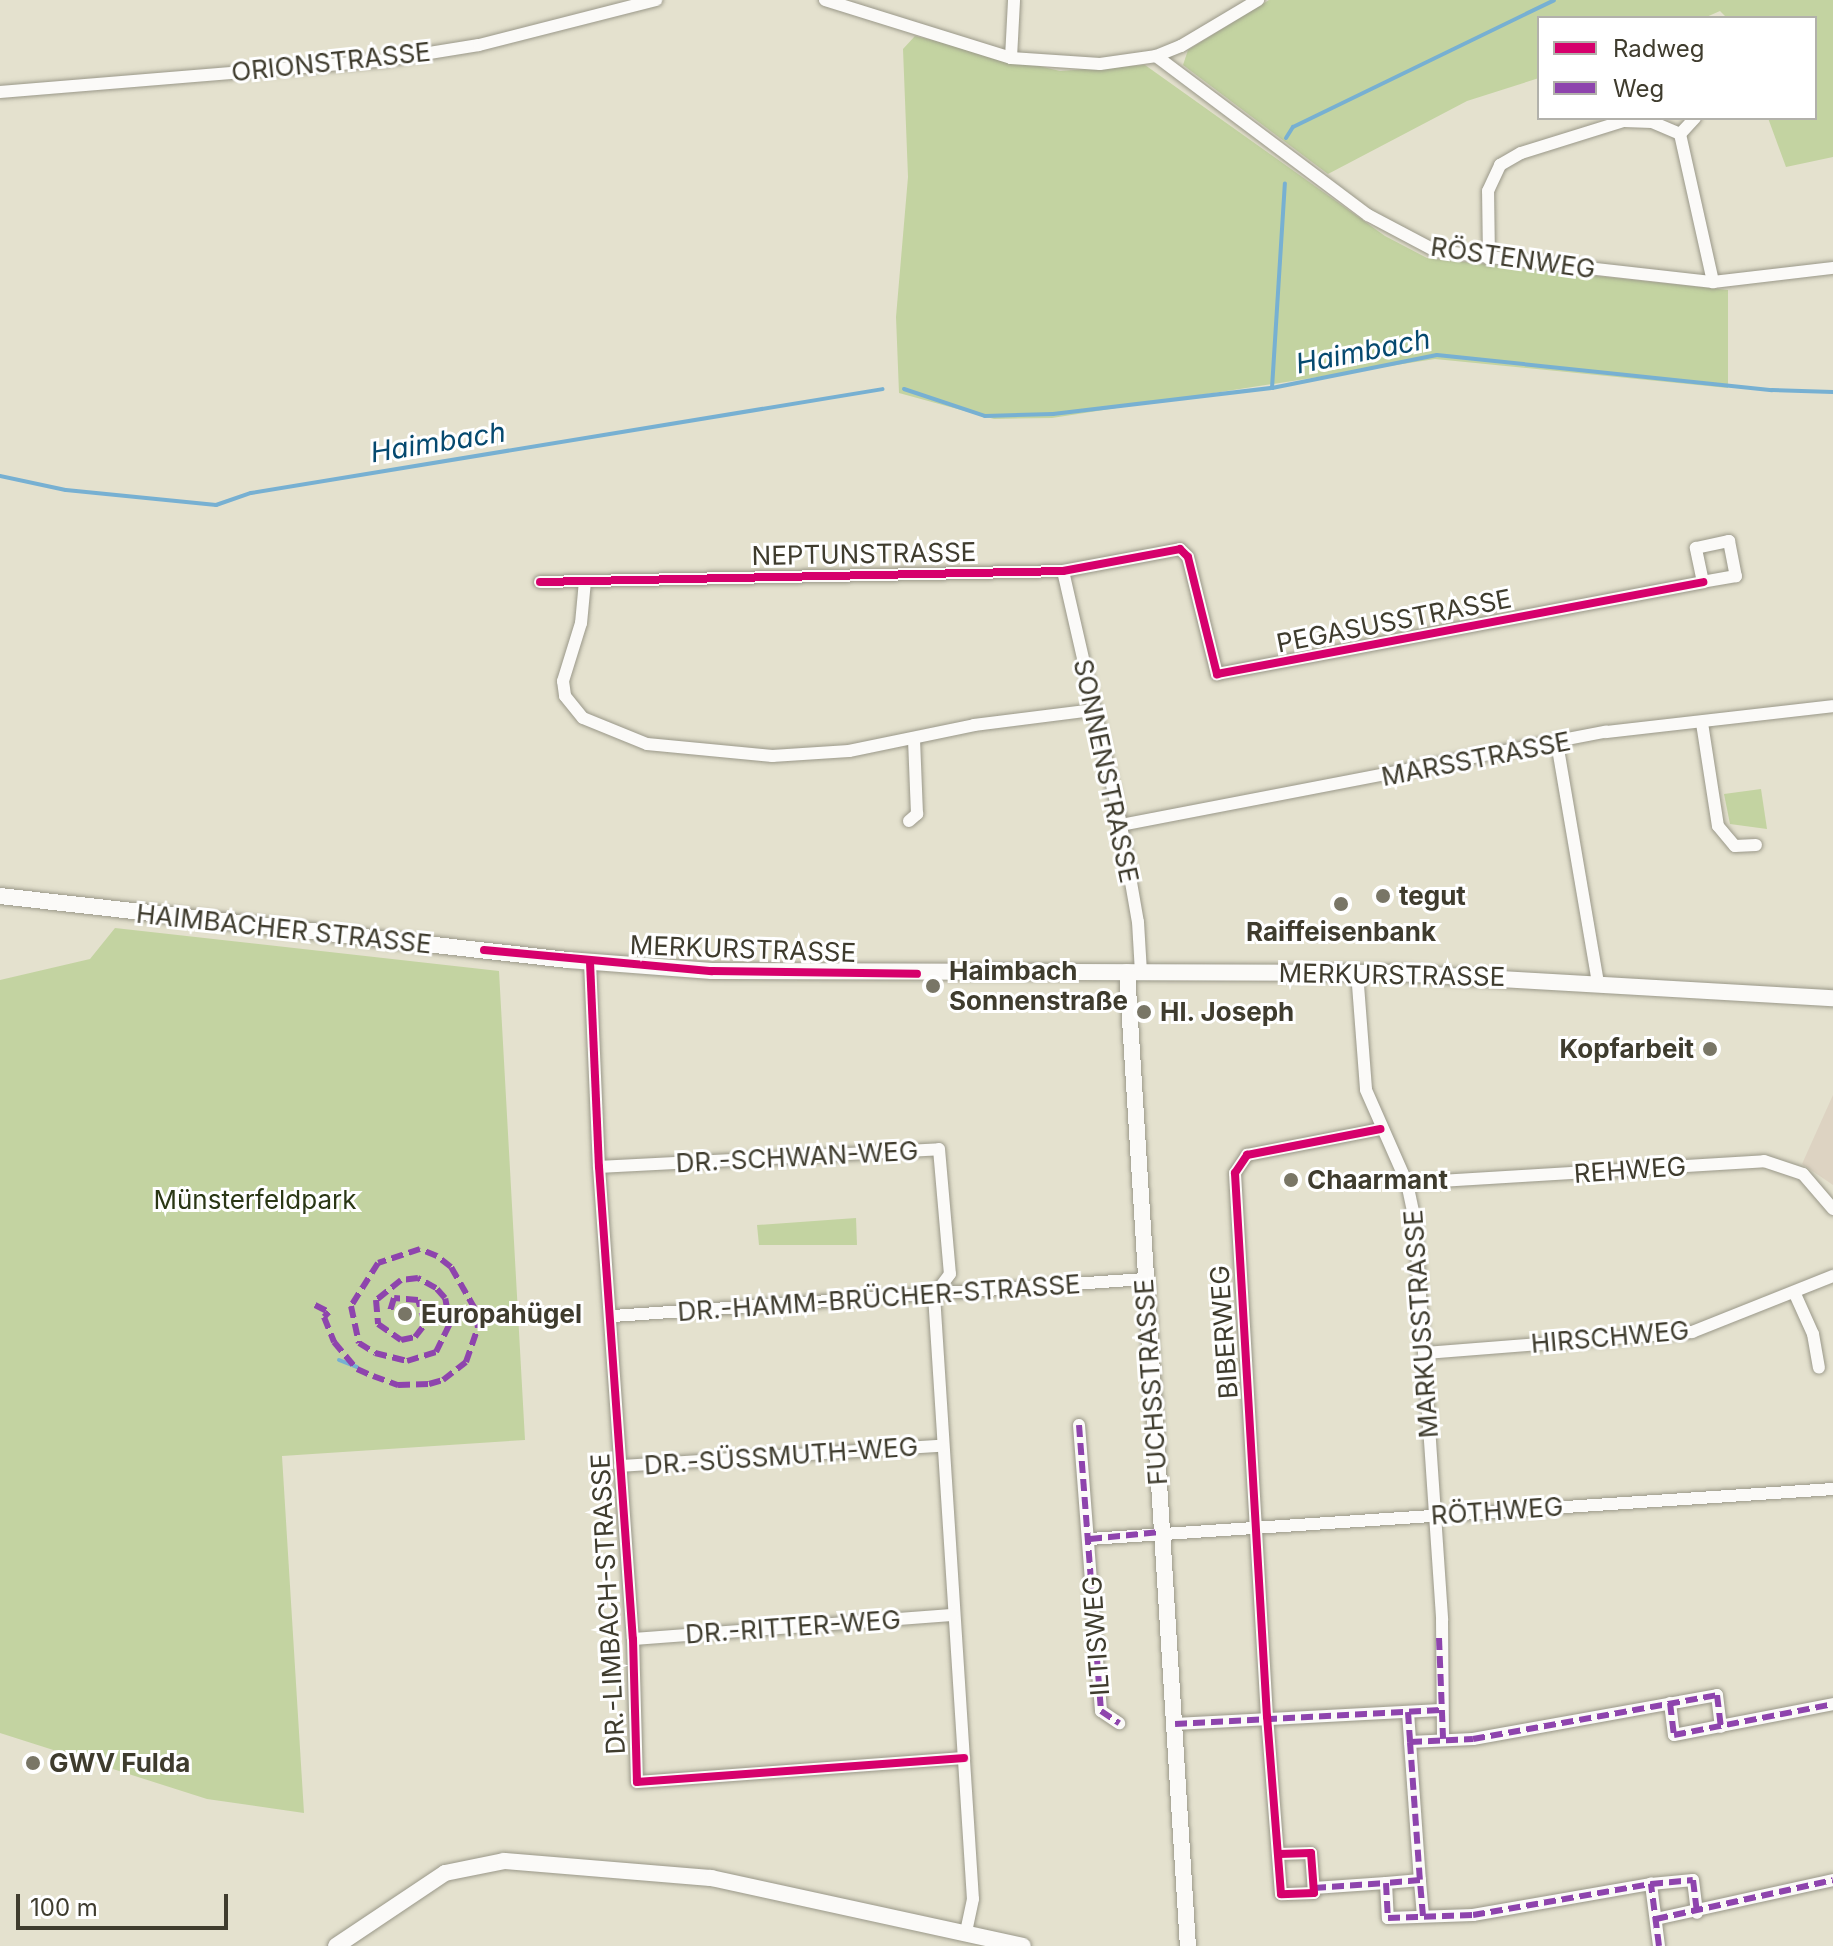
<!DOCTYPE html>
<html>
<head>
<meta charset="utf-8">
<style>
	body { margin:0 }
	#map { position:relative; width:1833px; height:1946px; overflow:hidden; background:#e4e1ce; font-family:Inter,sans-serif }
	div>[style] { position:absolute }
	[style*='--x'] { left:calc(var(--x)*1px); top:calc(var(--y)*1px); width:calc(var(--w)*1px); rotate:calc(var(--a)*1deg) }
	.education>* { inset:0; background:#ddd3c2 }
	.green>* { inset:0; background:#c3d3a1 }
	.stream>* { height:4px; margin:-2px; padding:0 2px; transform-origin:2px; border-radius:2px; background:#77b0d2 }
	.roads { filter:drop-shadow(0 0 2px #9a9889) drop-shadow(0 0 2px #9a9889) }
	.street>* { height:12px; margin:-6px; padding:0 6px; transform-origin:6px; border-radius:6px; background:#fbfaf8 }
	.secondary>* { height:16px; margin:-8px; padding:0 8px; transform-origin:8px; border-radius:8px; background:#fbfaf8 }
	.quiet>* { height:6px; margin-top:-3px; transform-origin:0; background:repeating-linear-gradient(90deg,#8e44ad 0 12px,transparent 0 18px) }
	.cycleway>* { height:8px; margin:-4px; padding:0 4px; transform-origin:4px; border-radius:4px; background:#d6006c }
	.dots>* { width:22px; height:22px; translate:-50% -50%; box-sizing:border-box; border:4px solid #fff; border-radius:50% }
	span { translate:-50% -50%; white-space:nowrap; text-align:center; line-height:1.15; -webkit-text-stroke:6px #fff; paint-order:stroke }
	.street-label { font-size:26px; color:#3f3c2e }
	.poi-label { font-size:26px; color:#3f3c2e; font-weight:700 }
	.left { translate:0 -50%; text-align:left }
	.right { translate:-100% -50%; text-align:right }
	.park-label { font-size:26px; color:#2a3714 }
	.water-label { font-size:28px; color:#05496f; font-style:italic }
	.legend { position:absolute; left:1537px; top:16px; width:280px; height:104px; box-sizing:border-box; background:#fff; border:2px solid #b2b1ab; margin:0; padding:10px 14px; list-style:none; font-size:24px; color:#3f3c2e }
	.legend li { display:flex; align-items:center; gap:16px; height:40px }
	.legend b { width:40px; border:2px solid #b2b1ab }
	.scale { position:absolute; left:16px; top:1894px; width:212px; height:36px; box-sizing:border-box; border:4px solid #3f3c2e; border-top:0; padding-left:10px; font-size:24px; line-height:28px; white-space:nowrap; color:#3f3c2e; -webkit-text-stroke:6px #fff; paint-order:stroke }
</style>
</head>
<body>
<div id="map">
	<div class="education">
		<i style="clip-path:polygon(1833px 1095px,1833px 1185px,1802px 1164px)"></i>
	</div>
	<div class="green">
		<i style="clip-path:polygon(1269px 0,1833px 0,1833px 157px,1786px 167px,1768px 118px,1815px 118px,1815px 18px,1727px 18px,1720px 11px,1704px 18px,1539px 18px,1539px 78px,1467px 101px,1328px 174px,1183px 65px,1188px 50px)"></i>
		<i style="clip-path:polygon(915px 36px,1060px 71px,1145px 65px,1385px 236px,1427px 258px,1728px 290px,1728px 388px,1435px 359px,1052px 418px,994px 419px,899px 393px,896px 317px,908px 177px,903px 49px)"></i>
		<i style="clip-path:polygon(1761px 789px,1767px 829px,1730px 824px,1724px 794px)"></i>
		<i style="clip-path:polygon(115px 928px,499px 971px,525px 1440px,282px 1456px,304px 1813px,207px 1799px,0 1733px,0 980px,90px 959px)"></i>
		<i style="clip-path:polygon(856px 1218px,857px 1245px,759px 1245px,757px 1225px)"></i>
	</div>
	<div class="stream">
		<i style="--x:1286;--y:138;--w:13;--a:-58"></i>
		<i style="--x:1293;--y:127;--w:290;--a:-25.9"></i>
		<i style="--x:1272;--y:388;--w:205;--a:-86.4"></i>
		<i style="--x:904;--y:389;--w:85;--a:18.4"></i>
		<i style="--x:985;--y:416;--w:68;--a:-1.7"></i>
		<i style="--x:1053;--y:414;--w:221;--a:-6.8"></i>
		<i style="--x:1272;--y:388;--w:168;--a:-11.3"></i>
		<i style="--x:1437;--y:355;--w:337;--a:6"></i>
		<i style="--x:1772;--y:390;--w:61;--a:1.9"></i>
		<i style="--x:0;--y:476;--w:67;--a:12"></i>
		<i style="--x:66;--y:490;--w:151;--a:5.7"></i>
		<i style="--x:216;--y:505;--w:37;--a:-19"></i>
		<i style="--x:251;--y:493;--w:640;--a:-9.34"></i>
		<i style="--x:339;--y:1360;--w:19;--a:21"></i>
	</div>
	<div class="roads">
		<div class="street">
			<i style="--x:825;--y:0;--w:195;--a:17.3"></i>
			<i style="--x:1011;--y:58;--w:89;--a:3.9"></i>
			<i style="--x:1100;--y:64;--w:57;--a:-8.1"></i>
			<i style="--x:1156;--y:56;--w:27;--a:-22"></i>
			<i style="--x:1181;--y:46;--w:90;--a:-30.9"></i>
			<i style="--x:1156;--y:56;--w:265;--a:36.9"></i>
			<i style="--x:1368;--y:215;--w:77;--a:27.9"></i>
			<i style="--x:1436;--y:251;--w:279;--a:6.4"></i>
			<i style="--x:1713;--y:282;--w:121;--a:-6.7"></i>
			<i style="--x:1011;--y:58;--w:58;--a:-87"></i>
			<i style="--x:0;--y:92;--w:387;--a:-4.7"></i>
			<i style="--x:386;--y:60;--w:94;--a:-9.2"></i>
			<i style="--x:479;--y:45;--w:183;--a:-14.3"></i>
			<i style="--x:1695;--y:118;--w:22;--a:133"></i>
			<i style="--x:1680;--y:134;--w:152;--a:77.4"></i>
			<i style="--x:1489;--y:259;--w:68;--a:-90.8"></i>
			<i style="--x:1488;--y:191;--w:29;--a:-65"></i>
			<i style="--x:1500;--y:165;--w:24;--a:-30"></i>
			<i style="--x:1521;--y:153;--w:108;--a:-17.3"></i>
			<i style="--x:1624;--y:121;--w:28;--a:2"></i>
			<i style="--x:1652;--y:122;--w:30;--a:23"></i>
			<i style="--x:1729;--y:541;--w:36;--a:79"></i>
			<i style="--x:1736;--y:576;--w:34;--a:170"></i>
			<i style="--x:1703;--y:582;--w:35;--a:-102"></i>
			<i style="--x:1696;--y:548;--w:34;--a:-12"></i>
			<i style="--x:1063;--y:571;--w:261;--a:77.1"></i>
			<i style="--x:1121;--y:825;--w:98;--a:80.1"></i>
			<i style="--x:1138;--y:922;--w:50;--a:86.6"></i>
			<i style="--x:585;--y:581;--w:42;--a:95.4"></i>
			<i style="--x:581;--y:623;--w:61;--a:107.2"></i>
			<i style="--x:563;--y:681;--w:15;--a:82"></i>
			<i style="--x:565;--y:696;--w:28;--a:51"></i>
			<i style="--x:583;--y:718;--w:69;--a:22.1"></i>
			<i style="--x:647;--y:744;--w:126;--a:5.5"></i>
			<i style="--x:772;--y:756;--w:77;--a:-3.7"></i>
			<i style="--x:849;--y:751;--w:128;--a:-11.7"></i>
			<i style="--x:974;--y:725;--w:119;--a:-7.2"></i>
			<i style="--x:540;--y:582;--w:523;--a:-1.2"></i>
			<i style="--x:1063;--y:571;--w:119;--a:-10.6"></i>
			<i style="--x:1180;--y:549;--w:11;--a:45"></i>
			<i style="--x:1188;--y:557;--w:121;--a:76.1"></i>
			<i style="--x:1217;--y:674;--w:495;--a:-10.7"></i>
			<i style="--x:1702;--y:723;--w:104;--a:81.2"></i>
			<i style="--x:1718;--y:826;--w:26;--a:50"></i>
			<i style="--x:1735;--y:846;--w:21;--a:-3"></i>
			<i style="--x:1557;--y:743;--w:242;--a:80.3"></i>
			<i style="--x:909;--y:821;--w:11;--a:-41"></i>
			<i style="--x:917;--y:814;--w:74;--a:-92.3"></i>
			<i style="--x:1121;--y:825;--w:494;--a:-10.9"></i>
			<i style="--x:1606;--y:732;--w:228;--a:-6.5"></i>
			<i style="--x:590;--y:962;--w:205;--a:87.5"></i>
			<i style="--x:599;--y:1167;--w:473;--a:85.9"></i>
			<i style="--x:633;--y:1639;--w:143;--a:88.4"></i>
			<i style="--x:637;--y:1782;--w:328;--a:-4.2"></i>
			<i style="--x:1357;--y:972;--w:118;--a:85.6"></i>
			<i style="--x:1366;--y:1090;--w:102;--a:66.2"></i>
			<i style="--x:1407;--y:1183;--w:39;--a:78"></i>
			<i style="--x:1415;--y:1221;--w:400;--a:86.1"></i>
			<i style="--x:1442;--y:1620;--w:119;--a:89.5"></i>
			<i style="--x:599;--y:1167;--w:340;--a:-3"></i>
			<i style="--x:939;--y:1149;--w:125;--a:85"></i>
			<i style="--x:950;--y:1274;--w:26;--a:127"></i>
			<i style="--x:1407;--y:1183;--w:358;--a:-3.5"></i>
			<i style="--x:1764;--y:1161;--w:41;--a:18.4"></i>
			<i style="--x:1803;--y:1174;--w:46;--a:49.4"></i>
			<i style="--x:1795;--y:1294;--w:44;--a:65.8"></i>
			<i style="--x:1813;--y:1334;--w:34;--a:80"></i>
			<i style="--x:934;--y:1295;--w:605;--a:86.31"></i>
			<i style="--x:973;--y:1899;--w:34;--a:102"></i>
			<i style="--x:613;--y:1316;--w:533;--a:-3.98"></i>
			<i style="--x:1425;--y:1353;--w:268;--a:-4.5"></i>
			<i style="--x:1692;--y:1332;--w:152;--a:-21.7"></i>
			<i style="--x:1079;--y:1425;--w:287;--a:85.6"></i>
			<i style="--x:1101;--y:1711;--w:22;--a:34"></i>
			<i style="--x:620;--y:1466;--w:323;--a:-3.6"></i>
			<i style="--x:1090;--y:1539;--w:745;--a:-3.85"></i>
			<i style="--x:633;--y:1639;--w:320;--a:-4.3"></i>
			<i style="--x:1670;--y:1703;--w:32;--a:83"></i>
			<i style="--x:1674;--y:1735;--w:162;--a:-11"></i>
			<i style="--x:1408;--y:1712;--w:30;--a:86"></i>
			<i style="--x:1410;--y:1742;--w:63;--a:-2.7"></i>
			<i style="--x:1473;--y:1739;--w:248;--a:-10.2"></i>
			<i style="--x:1717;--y:1695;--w:32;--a:83"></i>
			<i style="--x:1175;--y:1724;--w:266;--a:-3"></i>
			<i style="--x:1410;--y:1742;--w:138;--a:85.9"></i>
			<i style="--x:1279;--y:1854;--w:32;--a:-2"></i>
			<i style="--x:1311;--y:1853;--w:40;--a:85.7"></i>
			<i style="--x:1314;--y:1893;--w:33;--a:178"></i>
			<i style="--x:1281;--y:1894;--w:178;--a:-94.5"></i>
			<i style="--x:1267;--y:1717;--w:545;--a:-93.37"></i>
			<i style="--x:1235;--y:1173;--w:22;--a:-56"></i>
			<i style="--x:1247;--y:1155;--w:136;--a:-11"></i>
			<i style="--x:1314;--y:1888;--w:72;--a:-4"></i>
			<i style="--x:1423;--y:1916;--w:36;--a:-95"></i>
			<i style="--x:1420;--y:1880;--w:34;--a:175"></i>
			<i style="--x:1386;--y:1883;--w:35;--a:87"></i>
			<i style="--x:1388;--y:1918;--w:85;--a:-2"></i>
			<i style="--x:1473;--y:1915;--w:181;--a:-9.9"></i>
			<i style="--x:1656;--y:1919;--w:181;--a:-12.4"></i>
			<i style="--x:1659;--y:1946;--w:63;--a:-97.4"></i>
			<i style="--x:1651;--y:1884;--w:42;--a:-5.4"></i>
			<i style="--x:1693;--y:1880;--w:33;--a:83"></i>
		</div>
		<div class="secondary">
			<i style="--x:0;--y:896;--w:572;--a:6.43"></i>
			<i style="--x:568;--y:960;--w:144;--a:4.4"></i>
			<i style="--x:712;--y:971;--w:684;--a:0.17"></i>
			<i style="--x:1396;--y:973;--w:438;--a:3.3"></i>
			<i style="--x:1127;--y:972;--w:976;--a:86.42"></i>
			<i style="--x:336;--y:1946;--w:131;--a:-33.8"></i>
			<i style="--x:445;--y:1873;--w:60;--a:-11.5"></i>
			<i style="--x:504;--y:1861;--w:208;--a:4.7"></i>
			<i style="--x:711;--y:1878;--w:319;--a:12.3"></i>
		</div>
	</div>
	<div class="quiet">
		<i style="--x:315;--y:1305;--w:16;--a:27"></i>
		<i style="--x:329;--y:1312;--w:7;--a:135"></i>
		<i style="--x:324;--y:1317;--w:27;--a:68"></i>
		<i style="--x:334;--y:1342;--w:35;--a:50"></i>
		<i style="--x:357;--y:1369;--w:17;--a:24"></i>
		<i style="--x:373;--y:1376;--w:27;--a:20"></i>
		<i style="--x:398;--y:1385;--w:31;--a:-2"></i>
		<i style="--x:429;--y:1384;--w:15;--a:-16"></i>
		<i style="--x:443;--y:1380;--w:29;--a:-38"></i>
		<i style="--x:466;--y:1362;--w:36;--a:-71"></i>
		<i style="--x:478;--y:1328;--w:19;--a:-99"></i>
		<i style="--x:475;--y:1309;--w:48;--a:-119.7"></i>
		<i style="--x:451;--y:1267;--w:18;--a:-142"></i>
		<i style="--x:437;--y:1256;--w:18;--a:-158"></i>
		<i style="--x:420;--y:1249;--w:44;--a:161.6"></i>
		<i style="--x:378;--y:1263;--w:51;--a:122.1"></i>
		<i style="--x:351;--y:1306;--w:38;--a:78"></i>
		<i style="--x:359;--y:1343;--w:19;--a:32"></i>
		<i style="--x:375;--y:1353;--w:33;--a:14"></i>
		<i style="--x:407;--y:1361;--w:30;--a:-17"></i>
		<i style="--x:436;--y:1352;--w:32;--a:-64"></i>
		<i style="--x:450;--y:1323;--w:25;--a:-101"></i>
		<i style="--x:445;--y:1298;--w:13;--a:-132"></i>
		<i style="--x:436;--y:1288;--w:21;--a:-151"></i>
		<i style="--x:418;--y:1278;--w:17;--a:173"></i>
		<i style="--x:401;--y:1280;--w:32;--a:141"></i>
		<i style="--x:376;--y:1300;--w:24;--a:85"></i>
		<i style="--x:378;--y:1324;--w:28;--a:35"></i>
		<i style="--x:401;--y:1340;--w:14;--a:-12"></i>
		<i style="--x:415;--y:1337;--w:16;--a:-52"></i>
		<i style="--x:425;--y:1324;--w:25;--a:-106"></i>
		<i style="--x:418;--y:1300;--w:24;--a:-175"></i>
		<i style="--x:394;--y:1298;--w:17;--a:107"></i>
		<i style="--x:1079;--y:1425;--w:287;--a:85.6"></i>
		<i style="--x:1101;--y:1711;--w:22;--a:34"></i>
		<i style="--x:1090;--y:1539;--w:70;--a:-5.7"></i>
		<i style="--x:1439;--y:1638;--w:101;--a:87.7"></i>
		<i style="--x:1670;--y:1703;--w:32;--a:83"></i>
		<i style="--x:1674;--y:1735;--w:162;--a:-11"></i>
		<i style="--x:1408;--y:1712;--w:30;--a:86"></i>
		<i style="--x:1410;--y:1742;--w:63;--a:-2.7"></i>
		<i style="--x:1473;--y:1739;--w:248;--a:-10.2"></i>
		<i style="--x:1717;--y:1695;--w:32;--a:83"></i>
		<i style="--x:1175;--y:1724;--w:266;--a:-3"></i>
		<i style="--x:1410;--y:1742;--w:138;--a:85.9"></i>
		<i style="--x:1314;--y:1888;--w:72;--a:-4"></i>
		<i style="--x:1423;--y:1916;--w:36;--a:-95"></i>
		<i style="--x:1420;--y:1880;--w:34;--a:175"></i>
		<i style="--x:1386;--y:1883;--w:35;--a:87"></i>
		<i style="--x:1388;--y:1918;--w:85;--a:-2"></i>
		<i style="--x:1473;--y:1915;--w:181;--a:-9.9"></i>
		<i style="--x:1656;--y:1919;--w:181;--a:-12.4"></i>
		<i style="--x:1659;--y:1946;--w:63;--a:-97.4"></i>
		<i style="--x:1651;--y:1884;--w:42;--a:-5.4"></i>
		<i style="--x:1693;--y:1880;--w:33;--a:83"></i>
	</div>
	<div class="cycleway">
		<i style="--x:540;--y:582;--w:523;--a:-1.2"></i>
		<i style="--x:1063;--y:571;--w:119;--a:-10.6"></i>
		<i style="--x:1180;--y:549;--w:11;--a:45"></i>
		<i style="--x:1188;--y:557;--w:121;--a:76.1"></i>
		<i style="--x:1217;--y:674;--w:495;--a:-10.7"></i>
		<i style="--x:484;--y:950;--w:229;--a:5.3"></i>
		<i style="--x:712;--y:971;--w:205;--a:0.8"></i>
		<i style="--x:590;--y:962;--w:205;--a:87.5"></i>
		<i style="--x:599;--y:1167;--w:473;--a:85.9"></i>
		<i style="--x:633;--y:1639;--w:143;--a:88.4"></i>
		<i style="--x:637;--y:1782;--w:328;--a:-4.2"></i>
		<i style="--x:1279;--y:1854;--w:32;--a:-2"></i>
		<i style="--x:1311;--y:1853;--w:40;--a:85.7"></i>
		<i style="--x:1314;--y:1893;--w:33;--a:178"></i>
		<i style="--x:1281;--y:1894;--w:178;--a:-94.5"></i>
		<i style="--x:1267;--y:1717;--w:545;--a:-93.37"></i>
		<i style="--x:1235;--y:1173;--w:22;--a:-56"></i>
		<i style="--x:1247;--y:1155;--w:136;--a:-11"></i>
	</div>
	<div class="dots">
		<i style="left:1383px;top:896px;background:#797666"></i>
		<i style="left:1341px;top:904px;background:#797666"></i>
		<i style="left:933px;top:986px;background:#797666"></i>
		<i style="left:1144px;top:1012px;background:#797666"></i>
		<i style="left:1710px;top:1049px;background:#797666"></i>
		<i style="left:1291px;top:1180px;background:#797666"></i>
		<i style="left:405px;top:1314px;background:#797666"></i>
		<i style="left:33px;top:1763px;background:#797666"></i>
	</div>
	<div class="street-label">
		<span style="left:331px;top:62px;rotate:-6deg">ORIONSTRASSE</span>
		<span style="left:1513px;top:258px;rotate:8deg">RÖSTENWEG</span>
		<span style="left:864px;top:554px;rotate:-1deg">NEPTUNSTRASSE</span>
		<span style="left:1394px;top:621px;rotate:-11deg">PEGASUSSTRASSE</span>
		<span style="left:1476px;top:759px;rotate:-11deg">MARSSTRASSE</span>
		<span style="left:1106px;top:771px;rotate:78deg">SONNENSTRASSE</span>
		<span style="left:284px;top:929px;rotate:6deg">HAIMBACHER STRASSE</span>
		<span style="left:743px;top:949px;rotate:2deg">MERKURSTRASSE</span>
		<span style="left:1392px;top:975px;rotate:1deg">MERKURSTRASSE</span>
		<span style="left:797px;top:1157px;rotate:-3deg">DR.-SCHWAN-WEG</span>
		<span style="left:1630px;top:1170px;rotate:-4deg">REHWEG</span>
		<span style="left:879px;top:1298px;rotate:-4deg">DR.-HAMM-BRÜCHER-STRASSE</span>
		<span style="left:1421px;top:1324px;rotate:-94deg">MARKUSSTRASSE</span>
		<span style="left:1224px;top:1332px;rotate:-94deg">BIBERWEG</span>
		<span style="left:1610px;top:1337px;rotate:-5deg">HIRSCHWEG</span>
		<span style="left:1151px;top:1382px;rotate:-94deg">FUCHSSTRASSE</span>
		<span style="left:781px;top:1456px;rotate:-4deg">DR.-SÜSSMUTH-WEG</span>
		<span style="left:1497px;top:1511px;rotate:-4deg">RÖTHWEG</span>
		<span style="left:608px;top:1604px;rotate:-93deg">DR.-LIMBACH-STRASSE</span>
		<span style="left:793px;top:1627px;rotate:-4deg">DR.-RITTER-WEG</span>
		<span style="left:1096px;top:1636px;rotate:-94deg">ILTISWEG</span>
	</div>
	<div class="poi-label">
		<span class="left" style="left:1399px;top:896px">tegut</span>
		<span style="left:1341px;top:932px">Raiffeisenbank</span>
		<span class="left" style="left:949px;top:986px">Haimbach<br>Sonnenstraße</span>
		<span class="left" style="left:1160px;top:1012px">Hl. Joseph</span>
		<span class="right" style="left:1694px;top:1049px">Kopfarbeit</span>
		<span class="left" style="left:1307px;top:1180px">Chaarmant</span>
		<span class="left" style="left:421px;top:1314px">Europahügel</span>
		<span class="left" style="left:49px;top:1763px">GWV Fulda</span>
	</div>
	<div class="park-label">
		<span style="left:255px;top:1200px">Münsterfeldpark</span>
	</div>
	<div class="water-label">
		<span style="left:1363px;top:351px;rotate:-11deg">Haimbach</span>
		<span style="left:438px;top:442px;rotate:-9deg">Haimbach</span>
	</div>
	<ul class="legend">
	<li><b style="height:10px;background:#d6006c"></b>Radweg</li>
	<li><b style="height:10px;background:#8e44ad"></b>Weg</li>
	</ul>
	<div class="scale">100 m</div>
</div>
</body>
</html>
